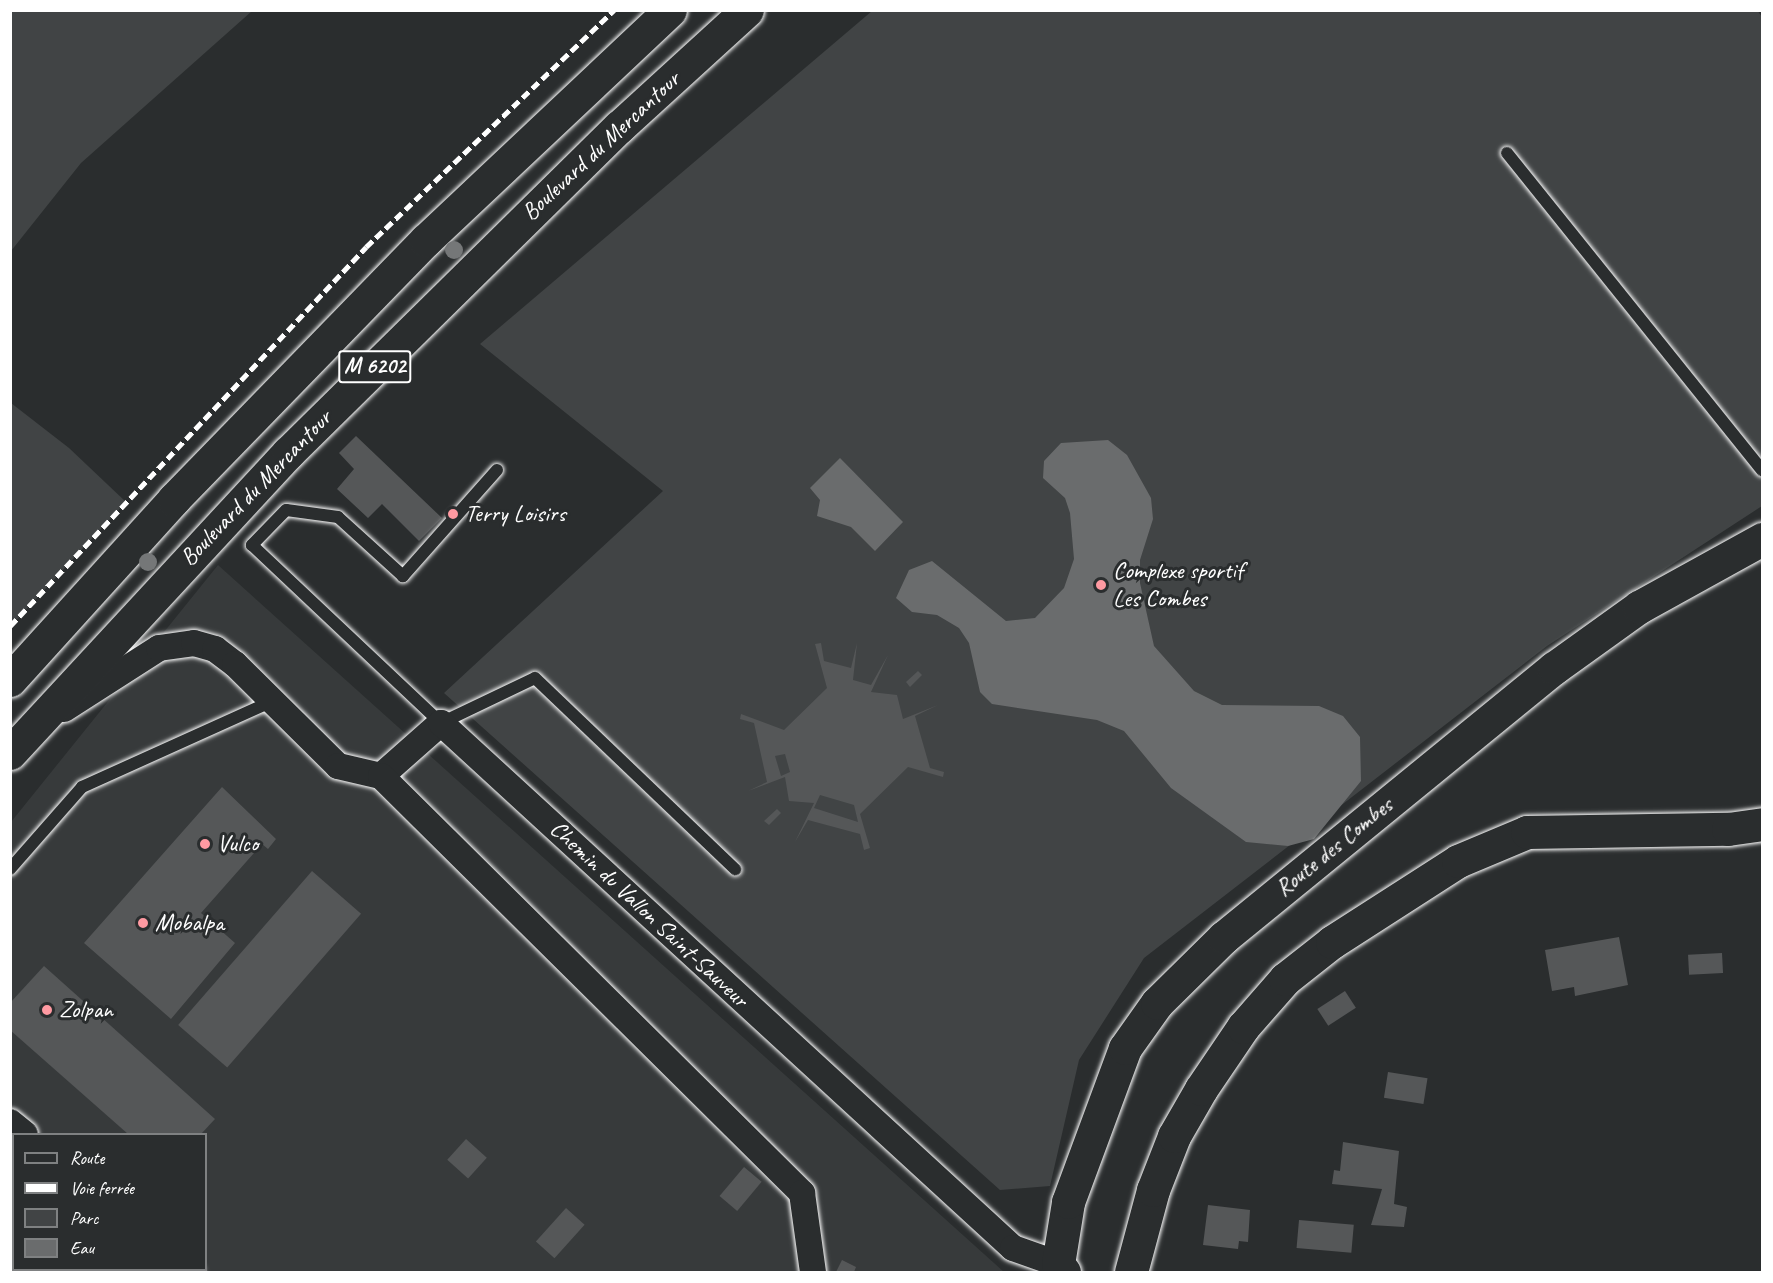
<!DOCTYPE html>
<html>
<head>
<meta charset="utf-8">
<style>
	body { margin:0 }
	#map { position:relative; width:1773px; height:1283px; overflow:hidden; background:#2a2d2e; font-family:Caveat,sans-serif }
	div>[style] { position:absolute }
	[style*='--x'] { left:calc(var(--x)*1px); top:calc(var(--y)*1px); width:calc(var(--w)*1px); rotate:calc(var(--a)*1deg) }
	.built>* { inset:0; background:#373a3b }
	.green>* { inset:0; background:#414445 }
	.water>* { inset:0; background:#6a6c6d }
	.building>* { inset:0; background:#555758; transform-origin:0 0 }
	.roads { filter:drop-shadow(0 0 2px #fff) drop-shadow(0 0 2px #fff) }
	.service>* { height:12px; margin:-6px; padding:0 6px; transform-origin:6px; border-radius:6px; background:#2a2d2e }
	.minor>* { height:26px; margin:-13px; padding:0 13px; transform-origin:13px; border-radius:13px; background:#2a2d2e }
	.secondary>* { height:33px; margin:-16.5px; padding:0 16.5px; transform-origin:16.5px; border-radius:16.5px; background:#2a2d2e }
	.primary>* { height:33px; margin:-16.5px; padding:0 16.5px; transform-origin:16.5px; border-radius:16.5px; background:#2a2d2e }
	.rail>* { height:4.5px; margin-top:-2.25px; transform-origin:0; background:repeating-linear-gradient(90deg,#fff 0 9px,transparent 0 13.5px) }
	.trees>* { width:18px; height:18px; margin:-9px; border-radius:50%; background:#757778 }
	.dots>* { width:16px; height:16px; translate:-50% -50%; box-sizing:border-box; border:3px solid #2a2d2e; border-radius:50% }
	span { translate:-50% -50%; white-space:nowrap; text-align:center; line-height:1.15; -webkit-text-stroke:6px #2a2d2e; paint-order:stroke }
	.shield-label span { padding:2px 4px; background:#2a2d2e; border:2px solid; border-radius:4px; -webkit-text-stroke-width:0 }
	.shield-label { font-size:22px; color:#fff; font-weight:700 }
	.street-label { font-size:24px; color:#fff }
	.poi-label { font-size:24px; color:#fff }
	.left { translate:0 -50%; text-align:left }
	.frame { position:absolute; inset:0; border:12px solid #fff; pointer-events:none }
	.legend { position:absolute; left:12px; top:1133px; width:195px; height:138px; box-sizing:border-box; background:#2a2d2e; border:2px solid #7f8182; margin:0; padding:8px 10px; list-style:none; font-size:18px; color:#fff }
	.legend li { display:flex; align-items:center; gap:12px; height:30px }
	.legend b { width:30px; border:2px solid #7f8182 }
</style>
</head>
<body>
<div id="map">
	<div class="built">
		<i style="clip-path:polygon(evenodd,218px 565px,1004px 1272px,11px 1272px,11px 822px,218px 565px,14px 1134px,206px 1134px,206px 1270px,14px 1270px,14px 1134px)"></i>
	</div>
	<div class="green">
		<i style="clip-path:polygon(11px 10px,252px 10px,252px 11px,81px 163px,11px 251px)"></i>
		<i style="clip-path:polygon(1757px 10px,1762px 17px,1762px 506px,1547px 646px,1144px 958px,1079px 1060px,1050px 1186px,1000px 1190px,444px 693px,663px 491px,480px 344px,872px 11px)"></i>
		<i style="clip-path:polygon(11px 403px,69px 448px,126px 502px,11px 626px)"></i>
	</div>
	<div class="water">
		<i style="clip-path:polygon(1108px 440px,1127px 455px,1151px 498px,1153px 519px,1140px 560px,1140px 583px,1154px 646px,1194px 691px,1222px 705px,1319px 706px,1343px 716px,1360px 737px,1361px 781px,1314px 839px,1288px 846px,1246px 842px,1171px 788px,1124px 731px,1097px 720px,992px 704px,980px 692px,969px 643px,959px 628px,937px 615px,912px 612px,896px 598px,909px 570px,932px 561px,1006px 621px,1035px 618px,1064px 588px,1074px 559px,1070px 513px,1065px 498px,1043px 478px,1044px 461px,1061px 443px)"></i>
		<i style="clip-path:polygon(840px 458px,903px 522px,875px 551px,851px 527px,817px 516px,820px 500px,810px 488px)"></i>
	</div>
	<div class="building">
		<i style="clip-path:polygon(356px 436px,442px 518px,419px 541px,382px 504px,368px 518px,337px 489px,354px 469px,339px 453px)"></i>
		<i style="clip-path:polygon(evenodd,821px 643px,824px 661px,851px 668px,857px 643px,853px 680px,871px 685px,888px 655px,871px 692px,897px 695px,903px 719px,938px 705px,915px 716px,930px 768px,944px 772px,943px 777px,908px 767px,860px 814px,870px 848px,864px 850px,860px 834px,808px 820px,795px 842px,814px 803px,789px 801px,785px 777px,748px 791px,767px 782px,754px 723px,740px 719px,741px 714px,784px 730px,827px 688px,815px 644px,821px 643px,785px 754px,790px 772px,781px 776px,775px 756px,785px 754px,821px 643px,820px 795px,854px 805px,858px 822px,814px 808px,820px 795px)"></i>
		<i style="clip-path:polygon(918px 671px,922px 675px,910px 687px,906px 682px)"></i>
		<i style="clip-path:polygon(222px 787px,276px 839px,268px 849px,262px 844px,201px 913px,235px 943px,171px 1019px,84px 943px)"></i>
		<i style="clip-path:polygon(777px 809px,781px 813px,769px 825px,764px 821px)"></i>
		<i style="left:312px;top:871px;width:65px;height:204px;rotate:41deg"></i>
		<i style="clip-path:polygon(1619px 937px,1628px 985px,1575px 996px,1574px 987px,1552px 991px,1545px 950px)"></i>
		<i style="left:1722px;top:953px;width:20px;height:34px;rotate:87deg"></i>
		<i style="clip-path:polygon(44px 966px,215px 1119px,201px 1134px,128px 1134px,10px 1030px,10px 1003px)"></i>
		<i style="left:1345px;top:991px;width:20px;height:33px;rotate:57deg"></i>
		<i style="left:1388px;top:1072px;width:40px;height:26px;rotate:9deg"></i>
		<i style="left:466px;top:1139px;width:28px;height:28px;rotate:42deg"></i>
		<i style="clip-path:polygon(1343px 1142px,1399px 1151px,1394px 1204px,1407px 1207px,1404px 1227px,1371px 1225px,1382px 1189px,1332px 1184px,1334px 1170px,1340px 1171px)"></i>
		<i style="left:744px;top:1167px;width:23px;height:38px;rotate:40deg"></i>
		<i style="clip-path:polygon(1208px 1205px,1250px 1210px,1248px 1242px,1239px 1241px,1238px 1249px,1203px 1245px)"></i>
		<i style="left:566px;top:1208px;width:25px;height:45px;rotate:42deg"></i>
		<i style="left:1299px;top:1220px;width:55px;height:28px;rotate:5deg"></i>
		<i style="clip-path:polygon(842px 1260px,856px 1267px,854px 1272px,836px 1272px)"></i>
	</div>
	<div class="roads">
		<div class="service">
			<i style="--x:1507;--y:153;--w:407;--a:51.2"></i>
			<i style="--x:497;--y:470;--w:142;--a:131.6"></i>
			<i style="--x:403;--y:576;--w:88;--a:-137.8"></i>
			<i style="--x:338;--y:517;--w:52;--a:-172.3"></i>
			<i style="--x:286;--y:510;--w:49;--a:134.2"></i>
			<i style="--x:252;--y:545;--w:260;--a:43.3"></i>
			<i style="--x:441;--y:723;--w:104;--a:-25.6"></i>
			<i style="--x:535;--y:678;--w:277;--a:43.7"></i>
			<i style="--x:10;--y:869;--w:109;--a:-48.7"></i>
			<i style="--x:82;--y:787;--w:206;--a:-24.3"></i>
		</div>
		<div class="minor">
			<i style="--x:64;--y:709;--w:113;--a:-32.7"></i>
			<i style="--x:159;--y:648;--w:35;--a:-8"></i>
			<i style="--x:194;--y:643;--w:22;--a:16"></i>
			<i style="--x:215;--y:649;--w:25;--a:37"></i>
			<i style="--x:235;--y:664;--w:145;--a:44.7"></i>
			<i style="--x:338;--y:766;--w:44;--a:13.1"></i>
			<i style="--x:381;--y:776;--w:80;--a:-41.5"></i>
			<i style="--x:441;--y:723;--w:776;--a:42.55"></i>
			<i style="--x:1013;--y:1248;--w:48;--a:19.6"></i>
			<i style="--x:381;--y:776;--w:593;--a:44.73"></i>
			<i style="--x:802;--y:1193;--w:80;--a:82.1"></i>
			<i style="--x:10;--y:1122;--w:19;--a:39"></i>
			<i style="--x:187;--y:1270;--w:4;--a:27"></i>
		</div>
		<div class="secondary">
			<i style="--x:1064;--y:1272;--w:10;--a:-127"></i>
			<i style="--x:1058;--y:1264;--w:63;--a:-80.8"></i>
			<i style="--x:1068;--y:1202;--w:164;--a:-69.7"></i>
			<i style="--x:1125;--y:1048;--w:55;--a:-54.6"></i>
			<i style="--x:1157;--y:1003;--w:94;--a:-44.6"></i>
			<i style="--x:1224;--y:937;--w:426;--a:-39.2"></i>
			<i style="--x:1554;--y:668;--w:105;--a:-35.7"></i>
			<i style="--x:1639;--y:607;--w:141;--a:-28.9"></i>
			<i style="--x:1131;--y:1272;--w:85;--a:-75"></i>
			<i style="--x:1153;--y:1190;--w:58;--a:-68.7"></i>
			<i style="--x:1174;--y:1136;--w:54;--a:-60.1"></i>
			<i style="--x:1201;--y:1089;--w:75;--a:-55.9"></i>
			<i style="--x:1243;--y:1027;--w:64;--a:-48.8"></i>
			<i style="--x:1285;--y:979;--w:60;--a:-38.2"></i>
			<i style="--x:1332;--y:942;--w:150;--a:-32.7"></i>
			<i style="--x:1458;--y:861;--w:75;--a:-22.8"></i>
			<i style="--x:1527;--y:832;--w:201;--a:-0.9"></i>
			<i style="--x:1728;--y:829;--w:34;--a:-8"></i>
		</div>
		<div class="primary">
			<i style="--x:10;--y:680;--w:244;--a:-47.8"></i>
			<i style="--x:174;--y:499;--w:361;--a:-45.8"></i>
			<i style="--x:426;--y:240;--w:335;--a:-43.3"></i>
			<i style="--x:10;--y:753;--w:409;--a:-47.2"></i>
			<i style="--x:288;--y:453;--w:465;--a:-44.6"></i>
			<i style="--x:619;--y:127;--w:173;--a:-42.4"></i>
		</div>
	</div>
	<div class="rail">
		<i style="--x:10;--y:626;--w:520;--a:-46.79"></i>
		<i style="--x:366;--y:247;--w:343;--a:-43.7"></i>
	</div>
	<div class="trees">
		<i style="left:454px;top:250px"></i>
		<i style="left:148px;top:562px"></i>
	</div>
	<div class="dots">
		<i style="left:453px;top:514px;background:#ff9aa2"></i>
		<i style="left:1101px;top:585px;background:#ff9aa2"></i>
		<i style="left:205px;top:844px;background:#ff9aa2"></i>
		<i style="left:143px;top:923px;background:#ff9aa2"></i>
		<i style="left:47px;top:1010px;background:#ff9aa2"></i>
	</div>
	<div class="shield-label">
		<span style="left:375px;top:367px">M 6202</span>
	</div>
	<div class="street-label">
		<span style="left:601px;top:146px;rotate:-43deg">Boulevard du Mercantour</span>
		<span style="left:256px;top:488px;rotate:-46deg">Boulevard du Mercantour</span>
		<span style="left:1334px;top:847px;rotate:-39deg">Route des Combes</span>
		<span style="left:649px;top:914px;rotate:43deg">Chemin du Vallon Saint-Sauveur</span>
	</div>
	<div class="poi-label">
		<span class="left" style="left:465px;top:514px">Terry Loisirs</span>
		<span class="left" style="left:1113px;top:585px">Complexe sportif<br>Les Combes</span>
		<span class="left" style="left:217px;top:844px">Vulco</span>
		<span class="left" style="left:155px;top:923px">Mobalpa</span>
		<span class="left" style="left:59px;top:1010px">Zolpan</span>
	</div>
	<div class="frame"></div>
	<ul class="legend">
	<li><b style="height:8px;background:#2a2d2e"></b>Route</li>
	<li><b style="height:8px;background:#fff"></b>Voie ferrée</li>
	<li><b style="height:16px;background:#414445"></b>Parc</li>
	<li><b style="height:16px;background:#6a6c6d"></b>Eau</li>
	</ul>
</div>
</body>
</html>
